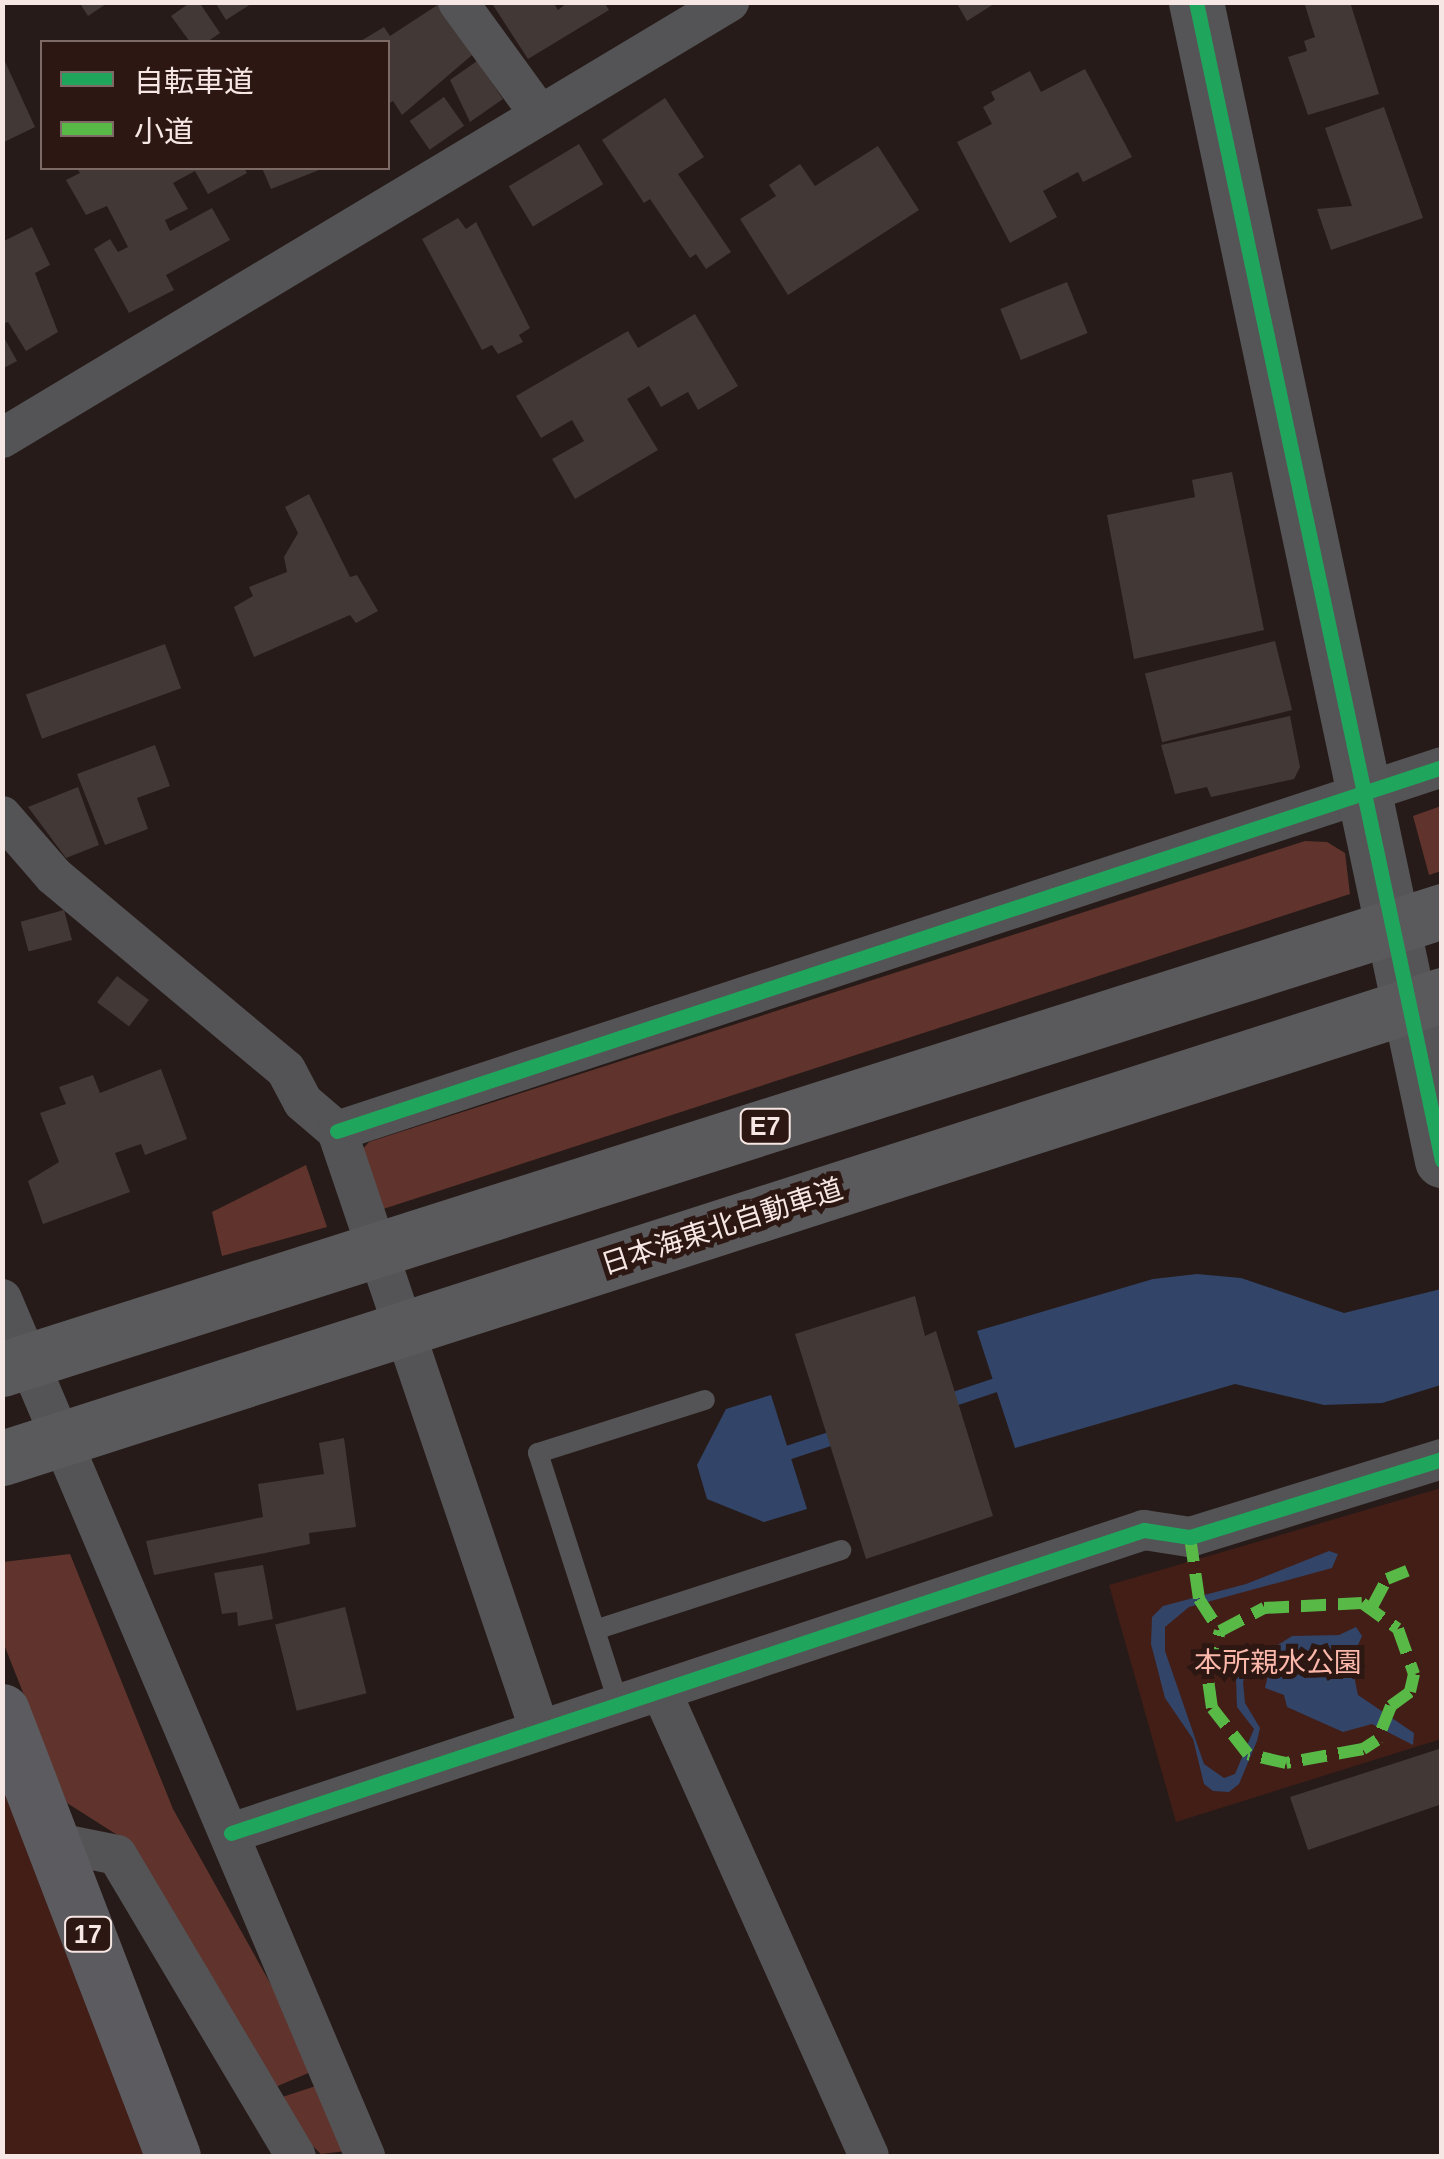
<!DOCTYPE html>
<html>
<head>
<meta charset="utf-8">
<style>
	body { margin:0 }
	#map { position:relative; width:1444px; height:2159px; overflow:hidden; background:#261b19; font-family:Helvetica,"Noto Sans JP",sans-serif }
	div>[style] { position:absolute }
	[style*='--x'] { left:calc(var(--x)*1px); top:calc(var(--y)*1px); width:calc(var(--w)*1px); rotate:calc(var(--a)*1deg) }
	.green>* { inset:0; background:#421e17 }
	.forest>* { inset:0; background:#60342c }
	.water>* { inset:0; background:#324467 }
	.stream>* { height:14px; margin:-7px; padding:0 7px; transform-origin:7px; border-radius:7px; background:#324467 }
	.building>* { inset:0; background:#423836; transform-origin:0 0 }
	.lane>* { height:20px; margin:-10px; padding:0 10px; transform-origin:10px; border-radius:10px; background:#545355 }
	.street>* { height:40px; margin:-20px; padding:0 20px; transform-origin:20px; border-radius:20px; background:#545355 }
	.secondary>* { height:55px; margin:-27.5px; padding:0 27.5px; transform-origin:27.5px; border-radius:27.5px; background:#555557 }
	.primary>* { height:55px; margin:-27.5px; padding:0 27.5px; transform-origin:27.5px; border-radius:27.5px; background:#5c5c60 }
	.highway-bridge>* { height:55px; margin:-27.5px; padding:0 27.5px; transform-origin:27.5px; border-radius:27.5px; background:#5a595b }
	.quiet>* { height:12px; margin-top:-6px; transform-origin:0; background:repeating-linear-gradient(90deg,#58b947 0 25px,transparent 0 37px) }
	.cycleway>* { height:15px; margin:-7.5px; padding:0 7.5px; transform-origin:7.5px; border-radius:7.5px; background:#20a55d }
	span { translate:-50% -50%; white-space:nowrap; text-align:center; line-height:1.15; -webkit-text-stroke:10px #2c1713; paint-order:stroke }
	.shield-label span { padding:2px 8px; background:#2c1713; border:2px solid; border-radius:8px; -webkit-text-stroke-width:0 }
	.shield-label { font-size:25px; color:#f6e7e4; font-weight:700 }
	.street-label { font-size:28px; color:#f6e7e4 }
	.park-label { font-size:28px; color:#fbb8ab }
	.frame { position:absolute; inset:0; border:5px solid #f6e7e4; pointer-events:none }
	.legend { position:absolute; left:40px; top:40px; width:350px; height:130px; box-sizing:border-box; background:#2c1713; border:2px solid #7d6a67; margin:0; padding:12px 18px; list-style:none; font-size:30px; color:#f6e7e4 }
	.legend li { display:flex; align-items:center; gap:20px; height:50px }
	.legend b { width:50px; border:2px solid #7d6a67 }
</style>
</head>
<body>
<div id="map">
	<div class="green">
		<i style="clip-path:polygon(1441px 1488px,1441px 1739px,1176px 1822px,1109px 1585px)"></i>
		<i style="clip-path:polygon(3px 1764px,156px 2156px,3px 2156px)"></i>
	</div>
	<div class="forest">
		<i style="clip-path:polygon(1441px 806px,1441px 871px,1429px 875px,1413px 816px)"></i>
		<i style="clip-path:polygon(1305px 841px,1327px 842px,1345px 853px,1350px 894px,374px 1212px,353px 1160px,369px 1142px)"></i>
		<i style="clip-path:polygon(306px 1165px,327px 1227px,222px 1256px,212px 1212px)"></i>
		<i style="clip-path:polygon(70px 1554px,173px 1809px,318px 2069px,261px 2093px,130px 1843px,67px 1803px,3px 1642px,3px 1562px)"></i>
		<i style="clip-path:polygon(322px 2084px,346px 2151px,321px 2154px,267px 2102px)"></i>
	</div>
	<div class="water">
		<i style="clip-path:polygon(1197px 1274px,1241px 1278px,1344px 1313px,1441px 1289px,1441px 1385px,1382px 1403px,1324px 1405px,1235px 1384px,1015px 1448px,977px 1331px,1153px 1279px)"></i>
		<i style="clip-path:polygon(771px 1395px,807px 1509px,764px 1522px,707px 1499px,697px 1465px,726px 1409px)"></i>
		<i style="clip-path:polygon(1329px 1551px,1338px 1554px,1332px 1568px,1189px 1607px,1165px 1627px,1165px 1651px,1204px 1764px,1224px 1778px,1235px 1774px,1254px 1729px,1237px 1707px,1236px 1678px,1249px 1648px,1270px 1650px,1292px 1636px,1339px 1635px,1356px 1627px,1362px 1636px,1351px 1661px,1358px 1695px,1414px 1733px,1413px 1745px,1372px 1724px,1343px 1732px,1287px 1707px,1284px 1695px,1265px 1688px,1270px 1666px,1264px 1656px,1252px 1656px,1243px 1682px,1245px 1703px,1260px 1728px,1257px 1741px,1239px 1784px,1229px 1792px,1213px 1791px,1204px 1784px,1193px 1739px,1165px 1698px,1151px 1644px,1152px 1617px,1163px 1606px,1246px 1584px)"></i>
	</div>
	<div class="stream">
		<i style="--x:939;--y:1404;--w:73;--a:-18.4"></i>
		<i style="--x:772;--y:1458;--w:74;--a:-18.2"></i>
	</div>
	<div class="building">
		<i style="clip-path:polygon(79px 2px,109px 2px,88px 16px)"></i>
		<i style="clip-path:polygon(191px 2px,199px 2px,220px 33px,207px 42px,190px 42px,171px 16px)"></i>
		<i style="clip-path:polygon(215px 2px,254px 2px,226px 20px)"></i>
		<i style="clip-path:polygon(491px 2px,553px 2px,558px 10px,568px 2px,604px 2px,609px 10px,528px 59px)"></i>
		<i style="clip-path:polygon(956px 2px,997px 2px,967px 21px)"></i>
		<i style="clip-path:polygon(1304px 2px,1350px 2px,1379px 94px,1308px 115px,1288px 57px,1307px 51px,1304px 41px,1315px 37px)"></i>
		<i style="clip-path:polygon(439px 4px,472px 55px,402px 115px,393px 101px,388px 104px,388px 42px,359px 42px,384px 27px,390px 36px)"></i>
		<i style="clip-path:polygon(2px 55px,35px 127px,2px 143px)"></i>
		<i style="clip-path:polygon(477px 61px,503px 99px,470px 122px,450px 80px)"></i>
		<i style="clip-path:polygon(1085px 69px,1132px 157px,1083px 182px,1078px 172px,1043px 191px,1057px 217px,1010px 243px,957px 142px,992px 124px,983px 107px,995px 100px,991px 92px,1030px 71px,1041px 92px)"></i>
		<i style="left:444px;top:97px;width:35px;height:42px;rotate:55deg"></i>
		<i style="clip-path:polygon(665px 98px,704px 157px,678px 174px,731px 252px,706px 269px,696px 254px,690px 258px,650px 199px,644px 203px,602px 140px)"></i>
		<i style="clip-path:polygon(1384px 107px,1423px 218px,1331px 250px,1317px 209px,1352px 206px,1325px 128px)"></i>
		<i style="left:579px;top:144px;width:47px;height:82px;rotate:59deg"></i>
		<i style="clip-path:polygon(878px 146px,919px 210px,788px 295px,740px 219px,776px 196px,769px 185px,800px 164px,815px 186px)"></i>
		<i style="clip-path:polygon(77px 168px,244px 168px,247px 173px,208px 194px,195px 171px,173px 183px,188px 209px,165px 220px,170px 231px,212px 208px,230px 240px,166px 275px,174px 290px,129px 313px,94px 249px,110px 239px,118px 252px,128px 247px,107px 206px,86px 215px,66px 180px,80px 173px)"></i>
		<i style="clip-path:polygon(262px 168px,324px 168px,271px 189px)"></i>
		<i style="clip-path:polygon(458px 218px,466px 229px,476px 222px,530px 328px,519px 335px,523px 342px,498px 354px,492px 345px,482px 350px,422px 239px)"></i>
		<i style="clip-path:polygon(32px 227px,50px 265px,35px 273px,58px 332px,26px 351px,8px 322px,2px 324px,2px 242px)"></i>
		<i style="left:1067px;top:282px;width:55px;height:72px;rotate:68deg"></i>
		<i style="clip-path:polygon(695px 314px,738px 386px,698px 410px,688px 392px,661px 407px,649px 386px,627px 399px,658px 450px,575px 499px,552px 459px,584px 441px,572px 420px,541px 438px,516px 396px,628px 331px,638px 348px)"></i>
		<i style="clip-path:polygon(2px 334px,17px 361px,2px 369px)"></i>
		<i style="clip-path:polygon(1232px 472px,1264px 630px,1134px 659px,1107px 515px,1195px 497px,1192px 480px)"></i>
		<i style="clip-path:polygon(309px 494px,350px 577px,357px 575px,378px 611px,356px 623px,350px 615px,254px 657px,234px 607px,253px 596px,249px 587px,287px 572px,284px 557px,298px 533px,285px 507px)"></i>
		<i style="left:1275px;top:641px;width:71px;height:134px;rotate:76deg"></i>
		<i style="left:165px;top:644px;width:47px;height:148px;rotate:70deg"></i>
		<i style="clip-path:polygon(1290px 716px,1300px 767px,1294px 779px,1211px 797px,1207px 787px,1175px 794px,1161px 745px)"></i>
		<i style="clip-path:polygon(155px 745px,170px 786px,137px 798px,148px 829px,105px 845px,77px 774px)"></i>
		<i style="clip-path:polygon(78px 787px,99px 845px,66px 858px,28px 807px)"></i>
		<i style="left:64px;top:910px;width:31px;height:45px;rotate:75deg"></i>
		<i style="left:117px;top:976px;width:40px;height:33px;rotate:37deg"></i>
		<i style="clip-path:polygon(161px 1069px,187px 1139px,145px 1155px,141px 1144px,115px 1153px,130px 1192px,43px 1224px,28px 1181px,59px 1162px,40px 1113px,66px 1104px,59px 1087px,93px 1075px,100px 1093px)"></i>
		<i style="clip-path:polygon(915px 1296px,925px 1336px,936px 1331px,993px 1516px,866px 1559px,795px 1334px)"></i>
		<i style="clip-path:polygon(344px 1438px,356px 1527px,309px 1533px,310px 1544px,154px 1575px,146px 1541px,263px 1517px,258px 1484px,324px 1474px,319px 1443px)"></i>
		<i style="clip-path:polygon(263px 1565px,273px 1619px,238px 1626px,237px 1612px,222px 1614px,214px 1573px)"></i>
		<i style="left:345px;top:1607px;width:89px;height:72px;rotate:76deg"></i>
		<i style="clip-path:polygon(1442px 1748px,1442px 1804px,1308px 1850px,1290px 1797px)"></i>
	</div>
	<div class="lane">
		<i style="--x:595;--y:1630;--w:259;--a:-18"></i>
		<i style="--x:619;--y:1705;--w:265;--a:-107.8"></i>
		<i style="--x:538;--y:1453;--w:175;--a:-17.6"></i>
	</div>
	<div class="street">
		<i style="--x:458;--y:2;--w:140;--a:54"></i>
		<i style="--x:2;--y:438;--w:848;--a:-30.95"></i>
		<i style="--x:2;--y:816;--w:79;--a:49.1"></i>
		<i style="--x:54;--y:876;--w:302;--a:39.9"></i>
		<i style="--x:286;--y:1070;--w:36;--a:62"></i>
		<i style="--x:303;--y:1102;--w:45;--a:40.5"></i>
		<i style="--x:337;--y:1131;--w:633;--a:71.31"></i>
		<i style="--x:337;--y:1131;--w:1163;--a:-18.23"></i>
		<i style="--x:2;--y:1299;--w:931;--a:67.04"></i>
		<i style="--x:661;--y:1691;--w:509;--a:65.9"></i>
		<i style="--x:231;--y:1833;--w:962;--a:-18.36"></i>
		<i style="--x:1144;--y:1530;--w:47;--a:8.7"></i>
		<i style="--x:1190;--y:1537;--w:264;--a:-17.2"></i>
		<i style="--x:53;--y:1842;--w:65;--a:11.5"></i>
		<i style="--x:117;--y:1855;--w:350;--a:59.3"></i>
	</div>
	<div class="secondary">
		<i style="--x:1196;--y:2;--w:1184;--a:78.01"></i>
	</div>
	<div class="primary">
		<i style="--x:2;--y:1711;--w:477;--a:69"></i>
	</div>
	<div class="highway-bridge">
		<i style="--x:2;--y:1369;--w:1511;--a:-17.64"></i>
		<i style="--x:2;--y:1458;--w:1513;--a:-17.82"></i>
	</div>
	<div class="quiet">
		<i style="--x:1190;--y:1537;--w:63;--a:81.7"></i>
		<i style="--x:1199;--y:1599;--w:38;--a:57"></i>
		<i style="--x:1220;--y:1631;--w:50;--a:-27.6"></i>
		<i style="--x:1264;--y:1608;--w:98;--a:-2.9"></i>
		<i style="--x:1362;--y:1603;--w:44;--a:35.8"></i>
		<i style="--x:1398;--y:1629;--w:48;--a:70.4"></i>
		<i style="--x:1414;--y:1674;--w:18;--a:103"></i>
		<i style="--x:1410;--y:1692;--w:24;--a:144"></i>
		<i style="--x:1391;--y:1706;--w:37;--a:112"></i>
		<i style="--x:1377;--y:1740;--w:17;--a:147"></i>
		<i style="--x:1363;--y:1749;--w:78;--a:169.7"></i>
		<i style="--x:1286;--y:1763;--w:39;--a:-167"></i>
		<i style="--x:1248;--y:1754;--w:58;--a:-128"></i>
		<i style="--x:1212;--y:1708;--w:37;--a:-98"></i>
		<i style="--x:1207;--y:1671;--w:42;--a:-72"></i>
		<i style="--x:1372;--y:1607;--w:32;--a:-62"></i>
		<i style="--x:1387;--y:1579;--w:22;--a:-22"></i>
	</div>
	<div class="cycleway">
		<i style="--x:1196;--y:2;--w:1184;--a:78.01"></i>
		<i style="--x:337;--y:1131;--w:1163;--a:-18.23"></i>
		<i style="--x:231;--y:1833;--w:962;--a:-18.36"></i>
		<i style="--x:1144;--y:1530;--w:47;--a:8.7"></i>
		<i style="--x:1190;--y:1537;--w:264;--a:-17.2"></i>
	</div>
	<div class="shield-label">
		<span style="left:765px;top:1126px">E7</span>
		<span style="left:88px;top:1934px">17</span>
	</div>
	<div class="street-label">
		<span style="left:722px;top:1227px;rotate:-18deg">日本海東北自動車道</span>
	</div>
	<div class="park-label">
		<span style="left:1278px;top:1663px">本所親水公園</span>
	</div>
	<div class="frame"></div>
	<ul class="legend">
	<li><b style="height:12px;background:#20a55d"></b>自転車道</li>
	<li><b style="height:12px;background:#58b947"></b>小道</li>
	</ul>
</div>
</body>
</html>
